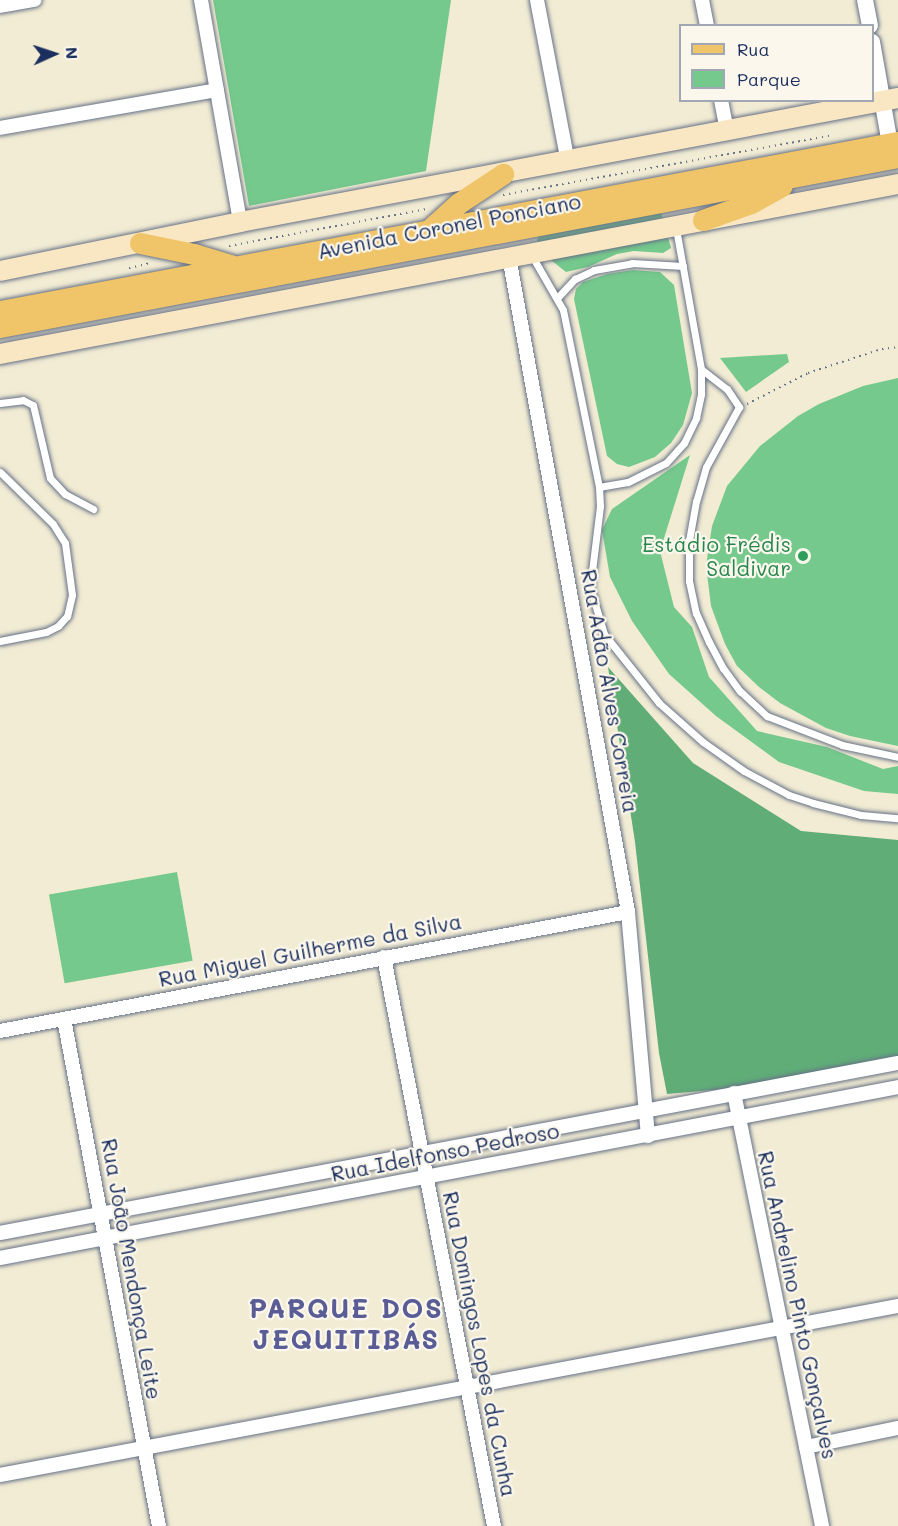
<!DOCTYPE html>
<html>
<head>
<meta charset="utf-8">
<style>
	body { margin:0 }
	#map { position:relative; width:898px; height:1526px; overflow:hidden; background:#f2ecd4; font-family:Mali,sans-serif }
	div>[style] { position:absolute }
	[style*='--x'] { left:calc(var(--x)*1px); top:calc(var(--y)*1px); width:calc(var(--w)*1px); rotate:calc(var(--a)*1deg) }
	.green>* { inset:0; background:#75c98c; transform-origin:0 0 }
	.forest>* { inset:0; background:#60ad78 }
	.path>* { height:2px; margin-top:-1px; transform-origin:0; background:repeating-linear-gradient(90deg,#667187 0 1.5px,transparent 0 6px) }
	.roads { filter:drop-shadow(0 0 2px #667187) drop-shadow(0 0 2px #667187) }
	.service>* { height:7px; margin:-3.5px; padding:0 3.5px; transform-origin:3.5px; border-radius:3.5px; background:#fff }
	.minor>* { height:14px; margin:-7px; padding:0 7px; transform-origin:7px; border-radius:7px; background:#fff }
	.tertiary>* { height:16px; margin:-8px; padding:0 8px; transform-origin:8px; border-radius:8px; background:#fff }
	.secondary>* { height:20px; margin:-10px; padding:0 10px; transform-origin:10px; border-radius:10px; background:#f9e7c3 }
	.primary>* { height:21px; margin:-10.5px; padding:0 10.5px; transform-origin:10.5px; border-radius:10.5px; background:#f0c469 }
	.dots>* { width:16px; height:16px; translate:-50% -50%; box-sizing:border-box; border:3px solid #fbf7ec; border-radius:50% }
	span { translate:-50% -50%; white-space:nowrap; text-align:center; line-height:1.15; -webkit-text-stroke:4.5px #fbf7ec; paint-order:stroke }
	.street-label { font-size:21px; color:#1b2f5e }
	.leisure-label { font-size:21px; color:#27864d }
	.right { translate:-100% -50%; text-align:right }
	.district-label { font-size:27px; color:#5a5d95; font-weight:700; letter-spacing:1.5px }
	.legend { position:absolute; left:679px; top:24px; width:195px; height:78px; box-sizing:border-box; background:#fbf7ec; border:2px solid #a1a7b3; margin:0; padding:8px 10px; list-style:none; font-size:18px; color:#1b2f5e }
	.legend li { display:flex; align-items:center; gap:12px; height:30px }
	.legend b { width:30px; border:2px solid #a1a7b3 }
	.north { position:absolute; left:24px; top:24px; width:60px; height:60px; -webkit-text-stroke:4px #fbf7ec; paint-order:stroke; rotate:87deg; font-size:16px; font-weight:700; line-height:24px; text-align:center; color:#1b2f5e }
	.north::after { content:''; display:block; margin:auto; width:21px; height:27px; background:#1b2f5e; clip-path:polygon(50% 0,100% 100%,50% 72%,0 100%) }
</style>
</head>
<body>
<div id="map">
	<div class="green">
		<i style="clip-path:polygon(213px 0,451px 0,426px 171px,249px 206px)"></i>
		<i style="clip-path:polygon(661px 212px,671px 248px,663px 253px,634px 251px,617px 254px,588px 267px,566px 272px,542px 253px,537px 240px,539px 235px)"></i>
		<i style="clip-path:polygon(633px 270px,660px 272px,674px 285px,692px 393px,683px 425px,671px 443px,655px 457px,629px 467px,617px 464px,607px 456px,574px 299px,576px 289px,583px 282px,607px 274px)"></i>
		<i style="clip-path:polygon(787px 354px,789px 362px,746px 392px,720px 358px)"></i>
		<i style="clip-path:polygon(898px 378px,898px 746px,850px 736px,826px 728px,780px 703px,759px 687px,737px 666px,725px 644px,711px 606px,706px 566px,712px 526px,727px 486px,760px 446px,798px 416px,819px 404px,863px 386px)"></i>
		<i style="clip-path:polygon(690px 455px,660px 551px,674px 607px,692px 627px,709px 677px,757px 731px,827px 747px,883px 769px,898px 766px,898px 794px,864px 791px,779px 762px,716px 716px,669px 674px,632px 621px,610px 577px,602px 530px,612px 509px)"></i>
		<i style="left:177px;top:872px;width:90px;height:130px;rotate:80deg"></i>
	</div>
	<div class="forest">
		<i style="clip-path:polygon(608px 667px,693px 763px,801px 831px,898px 840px,898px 1058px,748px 1087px,667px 1094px,659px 1053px,635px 842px)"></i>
	</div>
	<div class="path">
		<i style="--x:503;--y:195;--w:336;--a:-10.3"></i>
		<i style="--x:229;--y:246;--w:200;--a:-10.6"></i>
		<i style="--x:129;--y:268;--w:22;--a:-13"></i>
		<i style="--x:747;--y:404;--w:68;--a:-26.9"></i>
		<i style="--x:808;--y:373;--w:78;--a:-18"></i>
		<i style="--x:882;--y:349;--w:16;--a:-7"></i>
	</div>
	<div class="roads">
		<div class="service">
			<i style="--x:532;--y:256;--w:62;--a:60.1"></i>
			<i style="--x:563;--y:310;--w:181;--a:78.5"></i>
			<i style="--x:599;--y:487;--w:19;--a:87"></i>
			<i style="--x:600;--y:506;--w:82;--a:97"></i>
			<i style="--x:590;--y:587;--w:49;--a:73.4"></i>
			<i style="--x:604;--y:634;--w:88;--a:51.4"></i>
			<i style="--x:659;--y:703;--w:59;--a:41.6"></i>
			<i style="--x:703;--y:742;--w:50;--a:35.3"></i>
			<i style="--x:744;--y:771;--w:51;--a:28.1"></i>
			<i style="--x:789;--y:795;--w:25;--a:18"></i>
			<i style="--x:813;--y:803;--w:49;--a:14"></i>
			<i style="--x:861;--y:815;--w:37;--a:5"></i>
			<i style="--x:558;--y:297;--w:25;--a:-47"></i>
			<i style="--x:575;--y:279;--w:21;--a:-25"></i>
			<i style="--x:594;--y:270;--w:39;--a:-10"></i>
			<i style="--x:632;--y:263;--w:51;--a:3.4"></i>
			<i style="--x:701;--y:369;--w:33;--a:38"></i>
			<i style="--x:727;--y:389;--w:22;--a:56"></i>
			<i style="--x:739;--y:407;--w:68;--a:118.8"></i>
			<i style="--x:706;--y:467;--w:35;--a:106"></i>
			<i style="--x:696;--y:501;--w:40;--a:100"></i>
			<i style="--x:689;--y:540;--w:41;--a:90"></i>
			<i style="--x:689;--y:581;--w:33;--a:78"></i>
			<i style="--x:696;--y:613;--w:32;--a:66"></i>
			<i style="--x:709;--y:642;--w:30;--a:62"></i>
			<i style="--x:723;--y:668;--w:29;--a:54"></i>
			<i style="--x:740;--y:691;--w:37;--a:43"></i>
			<i style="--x:767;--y:716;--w:80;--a:21.1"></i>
			<i style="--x:842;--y:745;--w:57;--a:12.1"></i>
			<i style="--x:0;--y:403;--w:23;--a:-7"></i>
			<i style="--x:23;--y:400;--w:11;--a:27"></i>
			<i style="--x:33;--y:405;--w:75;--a:76.9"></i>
			<i style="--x:50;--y:478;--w:22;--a:47"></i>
			<i style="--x:65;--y:494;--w:32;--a:28"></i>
			<i style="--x:0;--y:472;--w:74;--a:44.5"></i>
			<i style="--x:53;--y:524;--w:22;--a:58"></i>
			<i style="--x:65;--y:543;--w:52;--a:82.3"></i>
			<i style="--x:72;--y:595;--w:22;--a:103"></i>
			<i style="--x:67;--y:616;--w:13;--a:132"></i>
			<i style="--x:58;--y:626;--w:13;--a:153"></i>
			<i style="--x:46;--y:632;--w:47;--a:168.9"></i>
			<i style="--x:599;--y:487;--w:29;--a:-10"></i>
			<i style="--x:628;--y:482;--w:42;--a:-26.6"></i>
			<i style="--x:666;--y:463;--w:27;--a:-48"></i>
			<i style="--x:684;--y:443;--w:28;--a:-64"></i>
			<i style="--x:696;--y:418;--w:25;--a:-78"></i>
			<i style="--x:701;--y:394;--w:25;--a:-90"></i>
			<i style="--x:701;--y:369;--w:143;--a:-100.1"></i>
		</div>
		<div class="minor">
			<i style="--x:201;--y:0;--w:225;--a:80"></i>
			<i style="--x:537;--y:0;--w:165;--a:79.2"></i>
			<i style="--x:702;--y:0;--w:26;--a:79"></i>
			<i style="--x:0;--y:6;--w:35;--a:-10"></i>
			<i style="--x:721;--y:100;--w:32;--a:79"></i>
			<i style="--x:0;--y:128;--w:220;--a:-9.9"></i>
			<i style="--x:509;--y:257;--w:666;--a:79.7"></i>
			<i style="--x:628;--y:912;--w:225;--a:84.9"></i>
			<i style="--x:384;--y:957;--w:580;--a:79.06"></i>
			<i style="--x:64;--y:1019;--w:516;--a:79.39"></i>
			<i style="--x:0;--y:1031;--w:639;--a:-10.73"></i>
			<i style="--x:734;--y:1093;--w:442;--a:78.5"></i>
			<i style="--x:0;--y:1233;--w:914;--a:-10.72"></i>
			<i style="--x:0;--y:1258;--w:914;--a:-10.78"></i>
			<i style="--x:806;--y:1447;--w:94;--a:-11.7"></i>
			<i style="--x:0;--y:1475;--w:914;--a:-10.66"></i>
		</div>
		<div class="tertiary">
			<i style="--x:865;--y:0;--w:26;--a:79"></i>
			<i style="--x:872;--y:42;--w:104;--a:80"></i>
		</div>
		<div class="secondary">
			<i style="--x:0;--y:271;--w:245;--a:-11.5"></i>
			<i style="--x:240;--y:222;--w:670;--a:-10.67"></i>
			<i style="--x:0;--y:354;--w:914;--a:-10.72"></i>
		</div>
		<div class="primary">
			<i style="--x:703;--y:220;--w:51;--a:-19.5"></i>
			<i style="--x:751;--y:203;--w:35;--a:-29"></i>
			<i style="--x:430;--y:229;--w:39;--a:-42"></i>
			<i style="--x:459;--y:203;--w:53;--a:-33.4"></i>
			<i style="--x:140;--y:243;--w:55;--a:11.5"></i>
			<i style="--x:194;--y:254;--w:39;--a:17"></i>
			<i style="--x:0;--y:311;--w:914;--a:-10.66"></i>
			<i style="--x:0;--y:327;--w:914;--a:-10.72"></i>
		</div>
	</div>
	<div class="dots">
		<i style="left:803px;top:556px;background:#2e9e5b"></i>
	</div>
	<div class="street-label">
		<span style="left:449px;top:226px;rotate:-11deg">Avenida Coronel Ponciano</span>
		<span style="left:610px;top:691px;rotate:80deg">Rua Adão Alves Correia</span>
		<span style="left:310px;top:950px;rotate:-11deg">Rua Miguel Guilherme da Silva</span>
		<span style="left:445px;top:1152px;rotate:-11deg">Rua Idelfonso Pedroso</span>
		<span style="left:132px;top:1269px;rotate:80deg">Rua João Mendonça Leite</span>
		<span style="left:798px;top:1305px;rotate:78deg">Rua Andrelino Pinto Gonçalves</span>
		<span style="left:480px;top:1344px;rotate:79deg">Rua Domingos Lopes da Cunha</span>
	</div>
	<div class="leisure-label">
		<span class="right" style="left:791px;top:556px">Estádio Frédis<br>Saldivar</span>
	</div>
	<div class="district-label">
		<span style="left:346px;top:1323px">PARQUE DOS<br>JEQUITIBÁS</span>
	</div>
	<ul class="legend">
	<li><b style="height:8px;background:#f0c469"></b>Rua</li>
	<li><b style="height:16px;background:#75c98c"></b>Parque</li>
	</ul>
	<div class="north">N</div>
</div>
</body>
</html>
